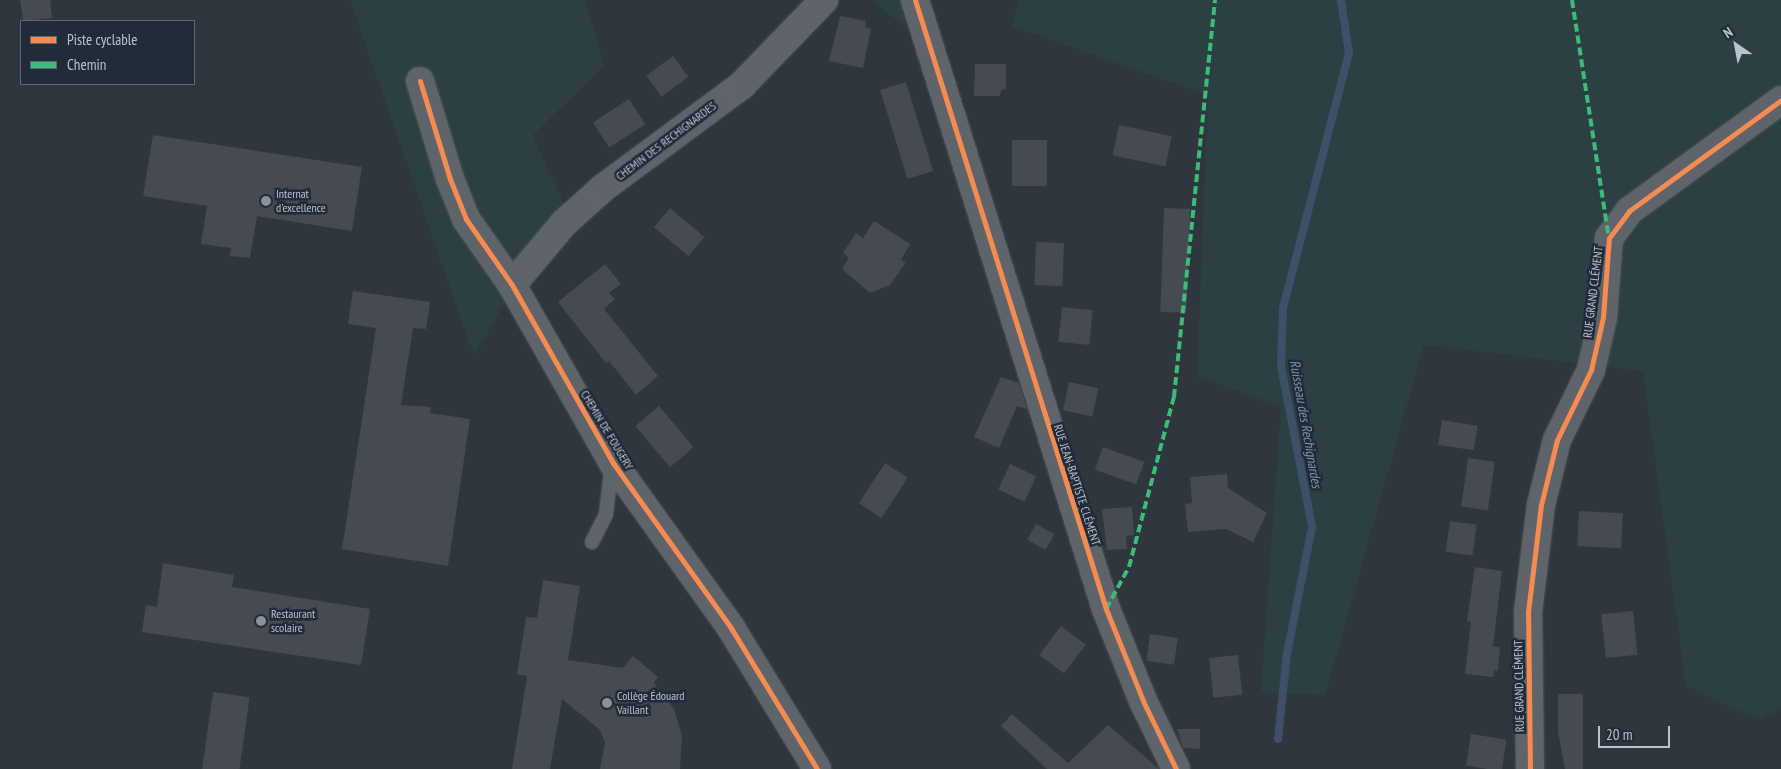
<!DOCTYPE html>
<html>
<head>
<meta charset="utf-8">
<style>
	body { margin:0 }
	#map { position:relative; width:1781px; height:769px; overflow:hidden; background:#2f363d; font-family:"PT Sans Narrow",sans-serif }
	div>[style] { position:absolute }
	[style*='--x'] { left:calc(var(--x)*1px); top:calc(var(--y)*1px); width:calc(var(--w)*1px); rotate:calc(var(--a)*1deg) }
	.green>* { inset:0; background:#2c4043 }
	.stream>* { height:8px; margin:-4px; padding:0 4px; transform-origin:4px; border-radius:4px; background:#3e5068 }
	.building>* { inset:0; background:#464b52; transform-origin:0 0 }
	.roads { filter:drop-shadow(0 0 1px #4d5257) drop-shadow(0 0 1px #4d5257) }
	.lane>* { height:14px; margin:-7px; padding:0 7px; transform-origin:7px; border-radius:7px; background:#5f646b }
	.street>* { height:28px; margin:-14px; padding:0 14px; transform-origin:14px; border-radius:14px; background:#5f646b }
	.quiet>* { height:4px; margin-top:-2px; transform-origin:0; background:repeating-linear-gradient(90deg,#3abd76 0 8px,transparent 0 12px) }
	.cycleway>* { height:5px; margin:-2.5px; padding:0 2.5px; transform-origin:2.5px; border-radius:2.5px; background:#f68b52 }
	.dots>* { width:14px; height:14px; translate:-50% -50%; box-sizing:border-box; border:2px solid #212b39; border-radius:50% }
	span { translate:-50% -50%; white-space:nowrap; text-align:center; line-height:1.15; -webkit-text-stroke:5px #212b39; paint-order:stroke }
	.street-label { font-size:12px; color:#bac2cd }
	.poi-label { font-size:12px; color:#bac2cd }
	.left { translate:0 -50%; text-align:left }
	.water-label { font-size:14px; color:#7c93ae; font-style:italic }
	.legend { position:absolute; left:20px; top:20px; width:175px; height:65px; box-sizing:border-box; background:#212b39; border:1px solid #5e6774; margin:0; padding:6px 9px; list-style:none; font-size:15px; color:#bac2cd }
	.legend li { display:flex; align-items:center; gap:10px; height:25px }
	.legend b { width:25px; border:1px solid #5e6774 }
	.north { position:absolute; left:1711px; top:20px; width:50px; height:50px; -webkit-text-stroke:4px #212b39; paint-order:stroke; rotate:327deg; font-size:14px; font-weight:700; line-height:20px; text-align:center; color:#bac2cd }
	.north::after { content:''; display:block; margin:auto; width:18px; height:22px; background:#bac2cd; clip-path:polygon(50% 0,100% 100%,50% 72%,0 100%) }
	.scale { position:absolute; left:1598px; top:726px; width:72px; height:22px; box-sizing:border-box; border:2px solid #bac2cd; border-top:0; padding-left:6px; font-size:15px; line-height:18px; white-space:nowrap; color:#bac2cd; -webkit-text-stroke:4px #212b39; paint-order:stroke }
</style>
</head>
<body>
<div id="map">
	<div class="green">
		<i style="clip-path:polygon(350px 0,585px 0,604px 65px,533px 135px,563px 203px,474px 356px)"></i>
		<i style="clip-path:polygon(872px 0,901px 0,906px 28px)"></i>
		<i style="clip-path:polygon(1020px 0,1781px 0,1781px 708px,1759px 720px,1686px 686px,1643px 371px,1424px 345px,1325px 695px,1261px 693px,1281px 407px,1197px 376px,1208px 95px,1012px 26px)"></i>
	</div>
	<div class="stream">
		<i style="--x:1278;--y:739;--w:85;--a:-84"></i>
		<i style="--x:1287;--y:654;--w:130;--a:-78.9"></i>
		<i style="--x:1312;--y:526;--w:163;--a:-101"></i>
		<i style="--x:1281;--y:366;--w:58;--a:-88"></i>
		<i style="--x:1283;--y:308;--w:263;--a:-75.5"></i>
		<i style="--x:1349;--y:53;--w:54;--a:-98.6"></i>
	</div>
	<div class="building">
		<i style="clip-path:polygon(20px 0,50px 0,52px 18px,23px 21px)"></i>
		<i style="clip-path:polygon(840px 16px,866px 21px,865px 27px,871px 29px,863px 68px,829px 61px)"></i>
		<i style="left:673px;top:56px;width:26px;height:33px;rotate:54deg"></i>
		<i style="clip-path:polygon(975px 64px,1006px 64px,1006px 89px,1001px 90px,1000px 96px,974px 96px)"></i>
		<i style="left:906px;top:82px;width:93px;height:27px;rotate:73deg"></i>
		<i style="left:629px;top:99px;width:30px;height:43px;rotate:57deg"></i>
		<i style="left:1119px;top:125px;width:54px;height:31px;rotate:12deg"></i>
		<i style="clip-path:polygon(153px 135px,362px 167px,352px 231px,257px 216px,250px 258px,230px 256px,231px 248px,201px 244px,207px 206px,143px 196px)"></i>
		<i style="left:1012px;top:140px;width:35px;height:46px"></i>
		<i style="left:670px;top:208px;width:45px;height:25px;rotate:40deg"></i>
		<i style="left:1164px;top:208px;width:26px;height:104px;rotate:2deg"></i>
		<i style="clip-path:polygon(874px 221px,910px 244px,901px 260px,906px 262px,890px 285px,870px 293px,842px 269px,849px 258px,843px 253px,856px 233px,863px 238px)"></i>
		<i style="left:1036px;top:242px;width:28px;height:43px;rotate:2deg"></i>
		<i style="clip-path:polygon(605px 264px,621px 284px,609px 293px,615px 299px,604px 309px,658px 376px,636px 395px,609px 361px,606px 363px,558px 302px)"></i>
		<i style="clip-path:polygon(353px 291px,430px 302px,426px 329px,413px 328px,401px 405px,431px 407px,430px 413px,470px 419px,448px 566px,342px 549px,376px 328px,348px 324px)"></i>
		<i style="left:1062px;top:307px;width:31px;height:35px;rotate:6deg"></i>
		<i style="clip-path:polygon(1001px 377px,1019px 383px,1027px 409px,1017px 406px,999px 448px,974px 437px)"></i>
		<i style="left:1069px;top:382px;width:30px;height:29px;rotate:12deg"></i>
		<i style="left:659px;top:406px;width:54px;height:31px;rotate:50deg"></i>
		<i style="left:1442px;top:420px;width:36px;height:25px;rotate:9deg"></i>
		<i style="left:1103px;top:447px;width:44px;height:24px;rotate:20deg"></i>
		<i style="left:1468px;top:458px;width:27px;height:49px;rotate:8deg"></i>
		<i style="left:885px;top:463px;width:27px;height:48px;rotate:33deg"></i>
		<i style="left:1010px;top:464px;width:29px;height:28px;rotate:25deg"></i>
		<i style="clip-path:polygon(1227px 474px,1228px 488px,1267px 513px,1253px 542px,1226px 529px,1188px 532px,1185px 504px,1192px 503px,1190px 477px)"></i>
		<i style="clip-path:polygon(1132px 507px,1134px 535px,1126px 536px,1127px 549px,1107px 550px,1102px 509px)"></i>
		<i style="left:1579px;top:511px;width:44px;height:35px;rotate:3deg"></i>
		<i style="left:1450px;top:521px;width:27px;height:31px;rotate:8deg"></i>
		<i style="left:1036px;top:524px;width:21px;height:18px;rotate:29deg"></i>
		<i style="clip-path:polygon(163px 563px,234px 575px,232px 587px,370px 609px,361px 665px,142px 632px,146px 605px,157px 607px)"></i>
		<i style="clip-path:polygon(1475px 567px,1502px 571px,1493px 646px,1500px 647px,1498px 671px,1494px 670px,1493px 677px,1465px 674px,1471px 622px,1467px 621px)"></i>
		<i style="clip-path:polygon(543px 580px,580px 586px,568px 660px,623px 668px,633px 656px,658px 677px,654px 683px,674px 709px,678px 722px,682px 736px,680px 769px,600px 769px,605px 743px,600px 730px,562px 699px,550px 769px,512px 769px,527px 676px,517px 674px,526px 617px,537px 618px)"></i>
		<i style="left:1633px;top:611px;width:44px;height:32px;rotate:84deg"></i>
		<i style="left:1061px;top:626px;width:31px;height:36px;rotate:37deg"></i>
		<i style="left:1150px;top:634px;width:28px;height:27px;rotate:8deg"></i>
		<i style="left:1238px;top:655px;width:40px;height:29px;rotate:84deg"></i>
		<i style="left:213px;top:692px;width:37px;height:78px;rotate:8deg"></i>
		<i style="clip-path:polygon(1558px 694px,1583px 694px,1583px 769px,1565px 769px,1558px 732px)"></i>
		<i style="clip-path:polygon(1012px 714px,1068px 763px,1108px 725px,1159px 769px,1047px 769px,1001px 726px)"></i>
		<i style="clip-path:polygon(1177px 729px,1200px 729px,1200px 749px,1183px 748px)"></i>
		<i style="left:1471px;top:734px;width:36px;height:32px;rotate:9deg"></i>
	</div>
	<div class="roads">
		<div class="lane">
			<i style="--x:592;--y:542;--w:31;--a:-63"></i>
			<i style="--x:606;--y:514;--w:51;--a:-83.3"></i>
		</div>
		<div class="street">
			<i style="--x:915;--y:0;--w:638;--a:72.59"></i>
			<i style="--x:1106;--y:609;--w:101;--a:68"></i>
			<i style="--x:1144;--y:703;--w:73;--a:64.1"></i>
			<i style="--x:420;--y:81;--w:102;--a:73"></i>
			<i style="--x:450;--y:179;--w:43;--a:68.2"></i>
			<i style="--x:466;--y:219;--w:80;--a:55.1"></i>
			<i style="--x:512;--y:285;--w:205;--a:60.4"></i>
			<i style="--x:613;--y:463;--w:203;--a:54.4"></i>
			<i style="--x:731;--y:628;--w:165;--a:58.6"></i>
			<i style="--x:512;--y:285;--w:81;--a:-50"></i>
			<i style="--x:564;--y:223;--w:52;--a:-41.9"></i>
			<i style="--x:603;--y:188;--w:173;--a:-36.5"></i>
			<i style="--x:742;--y:85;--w:118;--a:-46"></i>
			<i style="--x:1530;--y:769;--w:157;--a:-90.7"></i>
			<i style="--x:1528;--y:612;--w:108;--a:-83.1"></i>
			<i style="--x:1541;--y:505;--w:67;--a:-76.2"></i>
			<i style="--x:1557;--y:440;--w:78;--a:-64.1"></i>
			<i style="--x:1591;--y:370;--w:54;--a:-77.2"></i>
			<i style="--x:1603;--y:317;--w:79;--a:-85.7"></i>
			<i style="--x:1609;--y:238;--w:34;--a:-53"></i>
			<i style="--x:1629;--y:211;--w:188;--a:-36.1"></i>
		</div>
	</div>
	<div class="quiet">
		<i style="--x:1572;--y:0;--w:241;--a:81.2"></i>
		<i style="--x:1106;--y:609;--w:48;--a:-61.3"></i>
		<i style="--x:1129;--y:567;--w:176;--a:-75.2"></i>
		<i style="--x:1174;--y:397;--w:399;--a:-84.1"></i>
	</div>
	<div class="cycleway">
		<i style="--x:915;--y:0;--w:638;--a:72.59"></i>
		<i style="--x:1106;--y:609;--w:101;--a:68"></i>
		<i style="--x:1144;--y:703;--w:73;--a:64.1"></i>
		<i style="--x:420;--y:81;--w:102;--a:73"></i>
		<i style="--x:450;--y:179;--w:43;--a:68.2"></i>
		<i style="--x:466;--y:219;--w:80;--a:55.1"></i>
		<i style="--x:512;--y:285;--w:205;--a:60.4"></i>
		<i style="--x:613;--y:463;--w:203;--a:54.4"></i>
		<i style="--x:731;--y:628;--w:165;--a:58.6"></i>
		<i style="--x:1530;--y:769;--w:157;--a:-90.7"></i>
		<i style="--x:1528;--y:612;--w:108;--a:-83.1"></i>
		<i style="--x:1541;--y:505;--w:67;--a:-76.2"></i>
		<i style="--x:1557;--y:440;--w:78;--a:-64.1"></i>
		<i style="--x:1591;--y:370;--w:54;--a:-77.2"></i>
		<i style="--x:1603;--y:317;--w:79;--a:-85.7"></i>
		<i style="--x:1609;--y:238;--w:34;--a:-53"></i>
		<i style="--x:1629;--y:211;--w:188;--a:-36.1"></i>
	</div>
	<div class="dots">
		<i style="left:266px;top:201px;background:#89919b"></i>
		<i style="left:261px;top:621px;background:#89919b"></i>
		<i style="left:607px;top:703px;background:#89919b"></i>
	</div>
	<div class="street-label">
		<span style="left:666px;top:141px;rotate:-37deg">CHEMIN DES RECHIGNARDES</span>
		<span style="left:1593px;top:292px;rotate:-83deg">RUE GRAND CLÉMENT</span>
		<span style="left:607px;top:430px;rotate:59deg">CHEMIN DE FOUGERY</span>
		<span style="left:1077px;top:485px;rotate:72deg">RUE JEAN-BAPTISTE CLÉMENT</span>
		<span style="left:1519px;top:686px;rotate:-91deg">RUE GRAND CLÉMENT</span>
	</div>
	<div class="poi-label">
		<span class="left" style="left:276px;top:201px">Internat<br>d'excellence</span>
		<span class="left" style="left:271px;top:621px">Restaurant<br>scolaire</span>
		<span class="left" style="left:617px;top:703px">Collège Édouard<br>Vaillant</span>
	</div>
	<div class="water-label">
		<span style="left:1306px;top:424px;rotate:80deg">Ruisseau des Rechignardes</span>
	</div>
	<ul class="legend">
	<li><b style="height:6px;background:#f68b52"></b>Piste cyclable</li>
	<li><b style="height:6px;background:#3abd76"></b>Chemin</li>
	</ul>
	<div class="north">N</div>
	<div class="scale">20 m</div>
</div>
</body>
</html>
